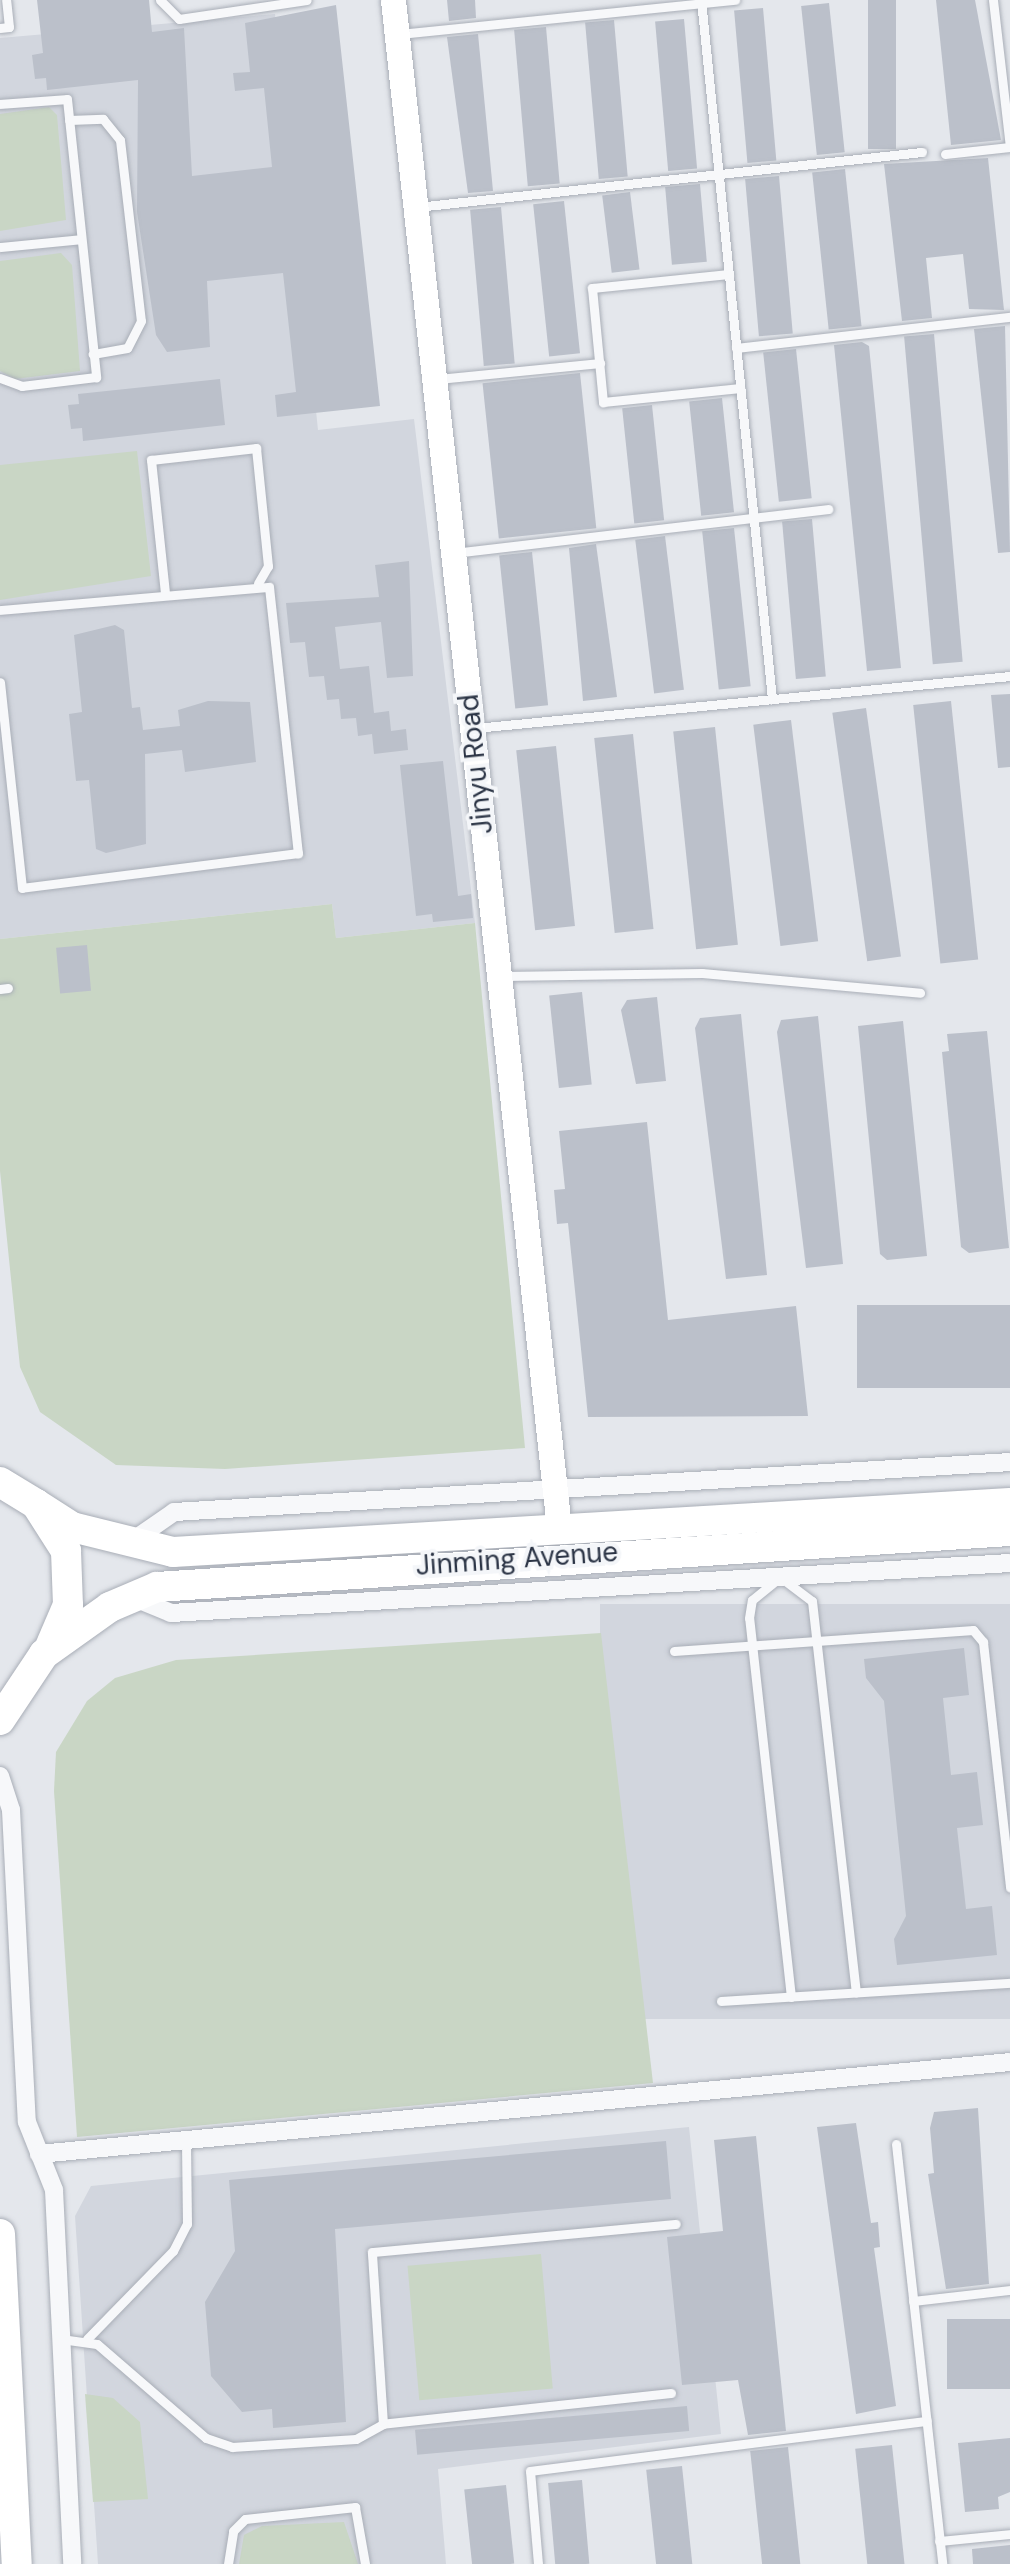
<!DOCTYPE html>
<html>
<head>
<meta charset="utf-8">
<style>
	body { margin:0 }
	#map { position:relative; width:1010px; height:2564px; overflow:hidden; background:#e4e7ec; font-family:"DM Sans",sans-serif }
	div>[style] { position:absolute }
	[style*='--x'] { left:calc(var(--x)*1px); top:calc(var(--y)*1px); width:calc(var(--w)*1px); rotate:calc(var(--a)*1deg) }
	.built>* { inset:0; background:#d2d6de; transform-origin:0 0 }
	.green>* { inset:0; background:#c9d6c5; transform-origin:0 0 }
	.building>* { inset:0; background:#bbc0ca; transform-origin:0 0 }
	.roads { filter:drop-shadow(0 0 2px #a9aeb7) drop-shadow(0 0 2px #a9aeb7) }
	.lane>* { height:9px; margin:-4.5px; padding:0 4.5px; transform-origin:4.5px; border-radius:4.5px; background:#f7f8fa }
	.street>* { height:18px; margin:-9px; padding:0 9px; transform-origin:9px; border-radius:9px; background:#f7f8fa }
	.secondary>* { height:25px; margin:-12.5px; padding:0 12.5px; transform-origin:12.5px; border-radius:12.5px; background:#fff }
	.primary>* { height:30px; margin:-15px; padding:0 15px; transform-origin:15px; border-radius:15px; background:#fff }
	span { translate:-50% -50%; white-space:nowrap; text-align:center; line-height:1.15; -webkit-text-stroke:8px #f4f6f9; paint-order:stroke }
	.street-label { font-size:28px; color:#2b3445 }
</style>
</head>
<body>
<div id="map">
	<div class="built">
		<i style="clip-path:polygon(275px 14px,318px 430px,414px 419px,475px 923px,336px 938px,332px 904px,0 939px,0 38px)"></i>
		<i style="left:1010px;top:1604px;width:415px;height:410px;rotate:90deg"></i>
		<i style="clip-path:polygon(689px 2127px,721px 2434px,438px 2469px,446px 2564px,98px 2564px,75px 2216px,91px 2186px)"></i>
	</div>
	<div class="green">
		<i style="clip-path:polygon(49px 107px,57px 115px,66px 220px,0 231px,0 114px)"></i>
		<i style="clip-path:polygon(61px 253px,72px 265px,80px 371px,15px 379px,0 371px,0 261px)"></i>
		<i style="clip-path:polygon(137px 451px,151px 576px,0 600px,0 465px)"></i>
		<i style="clip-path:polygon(332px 904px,336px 938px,475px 923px,525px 1448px,225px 1469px,116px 1465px,40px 1412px,20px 1367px,0 1171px,0 939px)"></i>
		<i style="clip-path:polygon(601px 1633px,653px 2083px,77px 2137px,54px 1791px,56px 1752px,87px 1701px,115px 1678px,176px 1660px)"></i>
		<i style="left:541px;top:2254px;width:135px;height:134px;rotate:85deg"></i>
		<i style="clip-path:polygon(85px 2394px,113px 2398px,140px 2422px,148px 2499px,93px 2502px)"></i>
		<i style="clip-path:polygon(344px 2522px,358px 2564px,239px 2564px,244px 2535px,262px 2526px)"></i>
	</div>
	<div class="building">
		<i style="clip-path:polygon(37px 0,149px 0,152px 32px,184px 28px,192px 176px,272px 167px,264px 88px,235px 91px,233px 73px,250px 72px,245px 23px,336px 5px,380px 406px,277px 417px,275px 395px,296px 392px,283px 273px,207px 281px,210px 347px,167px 352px,156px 335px,137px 212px,138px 80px,47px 90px,46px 78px,35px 79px,32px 55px,43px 53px)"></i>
		<i style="clip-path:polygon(447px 0,475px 0,476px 18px,449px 21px)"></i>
		<i style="left:868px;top:0;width:28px;height:149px"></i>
		<i style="clip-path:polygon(936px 0,975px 0,1001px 140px,951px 145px)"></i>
		<i style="left:829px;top:3px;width:150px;height:28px;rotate:84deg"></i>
		<i style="left:763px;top:8px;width:153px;height:29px;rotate:85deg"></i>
		<i style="left:684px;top:19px;width:150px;height:29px;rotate:85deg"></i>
		<i style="left:614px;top:20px;width:157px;height:29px;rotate:85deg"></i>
		<i style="left:546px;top:27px;width:157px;height:32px;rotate:85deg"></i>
		<i style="clip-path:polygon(478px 34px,493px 191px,468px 193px,447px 37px)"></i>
		<i style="clip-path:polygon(988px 158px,1004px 310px,969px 309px,963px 254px,926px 258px,932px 318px,902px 321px,884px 164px)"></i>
		<i style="left:845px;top:169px;width:158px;height:33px;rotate:84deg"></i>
		<i style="left:779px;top:176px;width:158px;height:34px;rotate:85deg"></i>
		<i style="left:700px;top:184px;width:78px;height:35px;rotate:85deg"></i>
		<i style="left:630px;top:192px;width:78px;height:28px;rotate:83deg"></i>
		<i style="left:564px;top:201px;width:153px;height:31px;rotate:84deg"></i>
		<i style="left:501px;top:207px;width:157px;height:31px;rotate:85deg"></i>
		<i style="clip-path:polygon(1005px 326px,1010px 552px,998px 553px,974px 329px)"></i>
		<i style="left:934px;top:334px;width:329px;height:30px;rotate:85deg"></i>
		<i style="clip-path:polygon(862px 342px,869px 346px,901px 668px,867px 671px,834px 345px)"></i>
		<i style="left:796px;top:349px;width:150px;height:33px;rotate:84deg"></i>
		<i style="left:580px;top:373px;width:156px;height:98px;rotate:84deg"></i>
		<i style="clip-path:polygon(220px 379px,225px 425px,83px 441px,82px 428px,71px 429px,68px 405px,79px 404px,78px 394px)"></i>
		<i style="left:722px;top:398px;width:115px;height:33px;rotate:84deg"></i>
		<i style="left:652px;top:405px;width:116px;height:30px;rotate:84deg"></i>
		<i style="left:812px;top:519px;width:158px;height:30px;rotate:85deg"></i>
		<i style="left:734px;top:528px;width:159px;height:32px;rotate:84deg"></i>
		<i style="left:665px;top:536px;width:155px;height:30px;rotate:83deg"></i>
		<i style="clip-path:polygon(596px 544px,617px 697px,583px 701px,569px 548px)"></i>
		<i style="left:532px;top:552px;width:154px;height:33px;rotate:84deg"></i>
		<i style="clip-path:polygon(409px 561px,413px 676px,387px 678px,381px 622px,335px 627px,340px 669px,369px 666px,374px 713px,389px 711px,391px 731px,406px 729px,408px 750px,374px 754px,372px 734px,358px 736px,356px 718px,341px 719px,339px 699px,327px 700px,324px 676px,309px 677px,305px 642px,290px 643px,286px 603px,379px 597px,375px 565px)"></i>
		<i style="clip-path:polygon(115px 625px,124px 630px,132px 708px,140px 707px,143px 730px,180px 726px,178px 710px,208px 701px,250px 702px,256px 762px,185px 772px,182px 750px,145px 754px,146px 844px,106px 853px,96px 849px,89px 780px,76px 781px,69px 714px,82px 712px,74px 635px)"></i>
		<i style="clip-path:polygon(1010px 694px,1010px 767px,998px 768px,991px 695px)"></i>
		<i style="left:951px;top:701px;width:260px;height:38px;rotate:84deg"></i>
		<i style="left:866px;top:708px;width:251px;height:34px;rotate:82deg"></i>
		<i style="left:791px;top:720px;width:223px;height:38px;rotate:83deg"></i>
		<i style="left:715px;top:727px;width:219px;height:42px;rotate:84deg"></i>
		<i style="left:633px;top:734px;width:196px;height:39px;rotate:84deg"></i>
		<i style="left:556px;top:746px;width:181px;height:40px;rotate:84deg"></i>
		<i style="clip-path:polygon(443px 761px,458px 896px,471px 894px,473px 918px,433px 922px,432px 914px,416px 916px,400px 765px)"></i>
		<i style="left:87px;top:945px;width:46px;height:31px;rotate:85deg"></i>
		<i style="left:582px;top:992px;width:93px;height:33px;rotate:84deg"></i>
		<i style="clip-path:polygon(657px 997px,666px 1081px,636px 1084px,621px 1010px,627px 1000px)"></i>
		<i style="clip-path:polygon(741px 1014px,767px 1275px,726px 1279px,695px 1028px,700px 1018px)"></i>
		<i style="clip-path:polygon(818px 1016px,843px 1264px,806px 1268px,777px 1032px,781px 1020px)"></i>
		<i style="clip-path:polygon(903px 1021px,927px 1256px,887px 1260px,880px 1254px,858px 1026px)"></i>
		<i style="clip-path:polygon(987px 1031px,1009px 1248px,969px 1253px,961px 1247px,942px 1052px,949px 1051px,947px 1034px)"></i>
		<i style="clip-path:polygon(647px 1122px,668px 1320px,796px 1306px,808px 1416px,588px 1417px,568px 1223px,557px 1224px,554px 1190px,565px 1189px,559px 1131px)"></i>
		<i style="left:1010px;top:1305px;width:83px;height:153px;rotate:90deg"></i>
		<i style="clip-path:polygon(964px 1648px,969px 1695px,943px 1698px,951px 1775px,977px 1772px,983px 1825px,957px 1828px,966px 1909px,992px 1906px,997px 1955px,897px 1965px,894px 1939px,906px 1916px,884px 1701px,866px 1678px,864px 1659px)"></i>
		<i style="clip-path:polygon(978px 2108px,989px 2284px,946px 2289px,928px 2174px,934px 2173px,930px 2128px,934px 2112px)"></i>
		<i style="clip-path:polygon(856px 2123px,871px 2223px,878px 2222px,880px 2247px,874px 2248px,896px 2406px,856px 2414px,817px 2127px)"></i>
		<i style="clip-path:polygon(756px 2136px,786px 2431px,748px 2435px,738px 2380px,682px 2385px,667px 2237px,723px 2231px,714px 2140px)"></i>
		<i style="clip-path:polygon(666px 2141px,671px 2199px,335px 2229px,346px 2422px,273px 2428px,272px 2409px,242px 2412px,211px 2376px,205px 2302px,235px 2251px,229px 2180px)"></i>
		<i style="left:1010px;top:2319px;width:70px;height:63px;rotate:90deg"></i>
		<i style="left:687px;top:2406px;width:25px;height:273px;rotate:85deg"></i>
		<i style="clip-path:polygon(1010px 2438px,1010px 2492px,998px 2497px,999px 2509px,965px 2512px,958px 2443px)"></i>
		<i style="left:892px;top:2445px;width:120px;height:37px;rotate:84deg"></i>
		<i style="left:788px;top:2447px;width:118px;height:38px;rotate:84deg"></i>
		<i style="left:682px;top:2466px;width:99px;height:36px;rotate:84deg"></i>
		<i style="left:582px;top:2480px;width:84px;height:34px;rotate:85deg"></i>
		<i style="left:506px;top:2485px;width:79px;height:42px;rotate:84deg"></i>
		<i style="clip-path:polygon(1010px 2545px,1010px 2564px,973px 2564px,972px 2549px)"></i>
	</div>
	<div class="roads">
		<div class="lane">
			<i style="--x:160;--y:0;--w:27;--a:45"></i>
			<i style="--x:179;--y:19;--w:129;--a:-8.4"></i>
			<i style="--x:701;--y:0;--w:703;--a:84.2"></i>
			<i style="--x:0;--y:28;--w:9;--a:-6"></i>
			<i style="--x:9;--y:27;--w:27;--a:-96"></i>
			<i style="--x:399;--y:34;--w:338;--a:-5.8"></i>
			<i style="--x:0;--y:104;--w:67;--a:-4.3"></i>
			<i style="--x:67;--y:99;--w:280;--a:84"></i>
			<i style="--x:96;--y:377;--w:75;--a:173.1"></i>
			<i style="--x:22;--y:386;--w:23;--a:-160"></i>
			<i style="--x:69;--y:120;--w:34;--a:-2"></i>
			<i style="--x:103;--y:119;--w:27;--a:51"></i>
			<i style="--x:120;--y:140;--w:182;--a:83.4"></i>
			<i style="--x:141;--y:321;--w:30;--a:117"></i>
			<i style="--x:127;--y:348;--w:35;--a:170"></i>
			<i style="--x:945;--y:154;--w:65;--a:-6.1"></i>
			<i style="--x:1010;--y:147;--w:148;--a:-96.6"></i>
			<i style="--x:417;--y:207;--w:508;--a:-6.22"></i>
			<i style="--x:0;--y:247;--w:81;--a:-5.6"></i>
			<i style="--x:729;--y:274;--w:138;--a:174.2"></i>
			<i style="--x:592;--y:288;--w:115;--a:84.5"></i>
			<i style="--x:603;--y:402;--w:138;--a:-5.8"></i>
			<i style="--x:736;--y:348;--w:276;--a:-6.5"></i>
			<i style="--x:438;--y:379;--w:163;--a:-5.6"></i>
			<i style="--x:454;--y:553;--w:377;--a:-6.7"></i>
			<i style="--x:165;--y:593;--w:134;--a:-96"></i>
			<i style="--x:151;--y:460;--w:106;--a:-6.5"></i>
			<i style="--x:256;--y:448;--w:119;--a:84.2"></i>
			<i style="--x:268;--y:566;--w:20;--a:120"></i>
			<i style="--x:0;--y:610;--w:270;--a:-4.9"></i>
			<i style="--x:269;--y:587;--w:268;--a:83.8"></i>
			<i style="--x:298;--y:853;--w:278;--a:172.8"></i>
			<i style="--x:22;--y:888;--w:207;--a:-96.1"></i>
			<i style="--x:475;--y:728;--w:538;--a:-5.55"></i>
			<i style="--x:504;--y:976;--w:198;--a:-0.9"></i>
			<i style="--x:702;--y:973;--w:219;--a:5.2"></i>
			<i style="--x:0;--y:989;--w:8;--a:-7"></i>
			<i style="--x:674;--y:1651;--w:300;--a:-4"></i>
			<i style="--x:973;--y:1630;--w:16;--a:50"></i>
			<i style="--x:983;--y:1642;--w:247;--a:83.7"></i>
			<i style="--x:791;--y:1997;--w:381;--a:-96.3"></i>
			<i style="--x:749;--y:1618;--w:18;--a:-81"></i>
			<i style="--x:752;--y:1600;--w:36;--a:-39"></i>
			<i style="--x:780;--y:1577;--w:40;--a:37"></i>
			<i style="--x:812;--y:1601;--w:394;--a:83.6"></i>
			<i style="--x:721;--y:2001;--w:290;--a:-3.6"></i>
			<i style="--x:896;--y:2144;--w:423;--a:83.7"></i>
			<i style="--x:913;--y:2301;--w:98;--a:-6.5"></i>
			<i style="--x:61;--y:2339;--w:36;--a:8"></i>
			<i style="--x:97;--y:2344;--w:144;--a:40.8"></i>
			<i style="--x:206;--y:2438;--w:28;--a:19"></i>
			<i style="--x:232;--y:2447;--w:124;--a:-3.7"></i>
			<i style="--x:356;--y:2439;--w:31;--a:-29"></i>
			<i style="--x:87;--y:2339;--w:123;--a:-45.7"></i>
			<i style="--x:173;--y:2251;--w:30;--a:-63"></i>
			<i style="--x:187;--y:2224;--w:84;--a:-90.7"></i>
			<i style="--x:671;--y:2393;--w:290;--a:173.9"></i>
			<i style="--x:383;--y:2424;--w:172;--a:-93.7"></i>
			<i style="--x:372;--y:2252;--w:305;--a:-5.3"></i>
			<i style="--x:939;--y:2541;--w:71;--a:-5.6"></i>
			<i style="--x:228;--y:2564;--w:33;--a:-81"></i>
			<i style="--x:233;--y:2531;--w:17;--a:-45"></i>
			<i style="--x:245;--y:2519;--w:111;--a:-6.2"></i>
			<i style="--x:355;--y:2507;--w:58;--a:80"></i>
			<i style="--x:538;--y:2564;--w:93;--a:-94.9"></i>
			<i style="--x:530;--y:2471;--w:400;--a:-7.2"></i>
		</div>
		<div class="street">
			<i style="--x:128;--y:1544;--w:56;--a:-34.8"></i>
			<i style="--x:174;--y:1512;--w:837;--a:-3.42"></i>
			<i style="--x:132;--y:1597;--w:42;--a:22.3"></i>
			<i style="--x:171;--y:1613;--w:840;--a:-3.41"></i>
			<i style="--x:0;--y:1776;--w:36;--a:72"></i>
			<i style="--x:11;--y:1810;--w:312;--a:87.1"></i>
			<i style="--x:27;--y:2122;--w:73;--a:68.3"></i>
			<i style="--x:54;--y:2190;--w:374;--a:87.2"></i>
			<i style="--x:39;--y:2154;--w:975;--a:-5.41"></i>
		</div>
		<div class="secondary">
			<i style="--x:393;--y:0;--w:1537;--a:83.8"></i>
		</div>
		<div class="primary">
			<i style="--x:0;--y:1482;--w:42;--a:31.4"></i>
			<i style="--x:36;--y:1504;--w:56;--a:57.4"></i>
			<i style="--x:66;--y:1551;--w:54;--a:87.9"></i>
			<i style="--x:68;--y:1605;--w:46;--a:113.2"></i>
			<i style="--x:36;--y:1504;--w:43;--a:32.6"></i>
			<i style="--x:72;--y:1527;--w:104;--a:13.9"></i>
			<i style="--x:173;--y:1552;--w:838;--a:-3.35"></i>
			<i style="--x:0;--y:1720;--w:79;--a:-56.3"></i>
			<i style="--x:44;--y:1654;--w:81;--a:-35.5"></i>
			<i style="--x:110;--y:1607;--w:51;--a:-23.1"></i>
			<i style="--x:157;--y:1587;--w:855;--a:-3.76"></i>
			<i style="--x:0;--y:2234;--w:330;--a:87.1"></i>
		</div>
	</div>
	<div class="street-label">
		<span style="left:476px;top:764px;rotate:-96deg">Jinyu Road</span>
		<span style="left:517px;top:1559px;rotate:-4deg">Jinming Avenue</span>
	</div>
</div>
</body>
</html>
